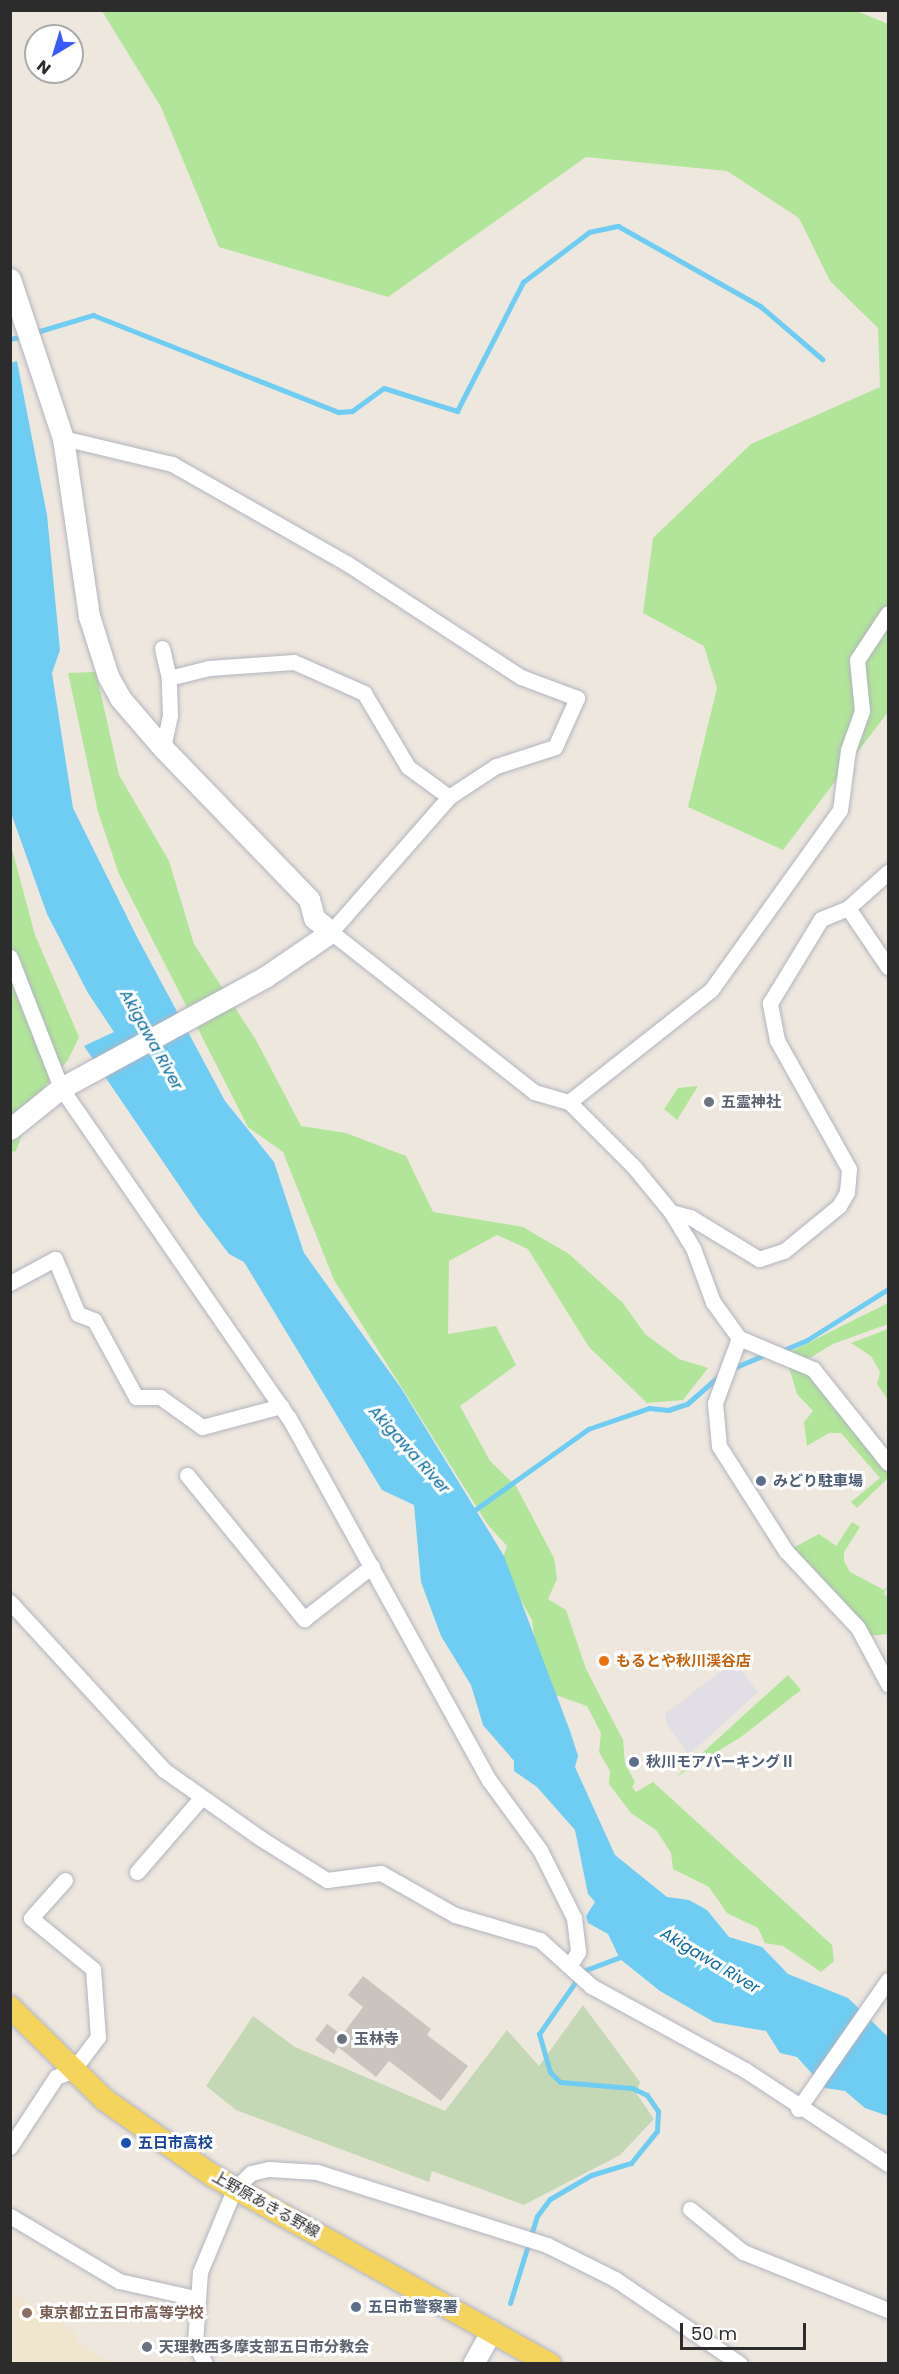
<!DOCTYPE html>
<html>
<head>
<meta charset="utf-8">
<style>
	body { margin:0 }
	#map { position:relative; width:899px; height:2374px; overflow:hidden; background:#eee7de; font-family:Poppins,"Noto Sans JP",sans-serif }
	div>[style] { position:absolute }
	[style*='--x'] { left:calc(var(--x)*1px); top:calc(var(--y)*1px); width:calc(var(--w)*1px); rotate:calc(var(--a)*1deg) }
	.industrial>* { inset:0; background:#e1dee6 }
	.education>* { inset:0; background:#f0e5cd }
	.green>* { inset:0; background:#b1e599 }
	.cemetery>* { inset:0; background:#c5d8b5 }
	.water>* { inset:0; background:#6fccf2 }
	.stream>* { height:5px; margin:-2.5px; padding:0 2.5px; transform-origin:2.5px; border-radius:2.5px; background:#6fccf2 }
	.building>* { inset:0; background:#c9c4bd }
	.roads { filter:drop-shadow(0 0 2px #b2b4c0) drop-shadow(0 0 2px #b2b4c0) }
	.street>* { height:15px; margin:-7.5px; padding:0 7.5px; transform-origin:7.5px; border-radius:7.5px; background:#fff }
	.secondary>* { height:21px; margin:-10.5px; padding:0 10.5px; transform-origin:10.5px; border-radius:10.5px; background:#fff }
	.primary>* { height:22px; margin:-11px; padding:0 11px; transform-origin:11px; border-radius:11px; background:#f4d45d }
	.dots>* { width:16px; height:16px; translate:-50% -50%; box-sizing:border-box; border:3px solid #fff; border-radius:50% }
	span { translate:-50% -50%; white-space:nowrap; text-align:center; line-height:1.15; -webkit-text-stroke:6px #fff; paint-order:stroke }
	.worship-label { font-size:15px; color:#5b616d; font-weight:700 }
	.left { translate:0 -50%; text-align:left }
	.service-label { font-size:15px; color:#4e5e75; font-weight:700 }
	.food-label { font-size:15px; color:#c56008; font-weight:700 }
	.transit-label { font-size:15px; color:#164399; font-weight:700 }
	.street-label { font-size:15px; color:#2c2c2c }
	.education-label { font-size:15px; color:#785e54; font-weight:700 }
	.water-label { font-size:16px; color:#0a6aa2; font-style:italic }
	.frame { position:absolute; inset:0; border:12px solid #2c2c2c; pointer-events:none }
	.north { position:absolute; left:24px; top:24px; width:60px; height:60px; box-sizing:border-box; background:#fff; border:2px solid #ababab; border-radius:50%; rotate:218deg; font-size:16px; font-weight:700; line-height:24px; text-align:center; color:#2c2c2c }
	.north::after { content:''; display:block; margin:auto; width:21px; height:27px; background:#3b5afe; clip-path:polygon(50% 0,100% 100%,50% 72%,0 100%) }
	.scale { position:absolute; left:680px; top:2323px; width:126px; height:27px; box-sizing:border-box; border:3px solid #2c2c2c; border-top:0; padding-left:8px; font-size:18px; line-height:21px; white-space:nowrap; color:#2c2c2c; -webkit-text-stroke:4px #fff; paint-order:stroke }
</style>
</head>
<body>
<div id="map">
	<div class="industrial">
		<i style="clip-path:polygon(734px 1661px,758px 1692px,689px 1755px,667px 1725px,665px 1714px)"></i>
	</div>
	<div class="education">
		<i style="clip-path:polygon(11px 2293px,77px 2333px,76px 2341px,110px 2363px,11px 2363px)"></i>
	</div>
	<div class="green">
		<i style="clip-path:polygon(854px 10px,888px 24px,888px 712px,783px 850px,688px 807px,717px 688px,704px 646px,643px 613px,653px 538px,751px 444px,880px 387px,878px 328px,830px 281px,799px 218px,727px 171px,586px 157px,388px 297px,219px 247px,161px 107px,102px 11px)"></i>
		<i style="clip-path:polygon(96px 672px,119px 775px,169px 861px,194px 944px,256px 1040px,301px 1126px,346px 1133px,406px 1156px,433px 1212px,523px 1227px,569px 1254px,623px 1303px,645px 1334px,679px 1359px,708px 1368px,683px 1400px,647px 1403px,589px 1347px,528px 1249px,497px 1235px,449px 1261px,448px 1334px,496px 1326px,516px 1365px,460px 1406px,490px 1461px,516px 1486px,554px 1558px,557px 1579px,548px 1599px,566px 1610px,586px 1669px,623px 1740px,625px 1764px,635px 1782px,632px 1787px,636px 1792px,653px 1782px,832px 1945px,834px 1961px,821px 1972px,783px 1946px,765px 1943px,758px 1928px,727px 1913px,709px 1887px,673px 1869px,671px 1853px,657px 1831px,631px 1813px,609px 1784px,610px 1771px,599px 1752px,601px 1733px,587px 1706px,553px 1694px,536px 1652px,532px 1620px,501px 1564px,507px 1546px,488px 1525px,334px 1280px,283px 1152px,248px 1127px,119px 874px,98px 812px,68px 673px)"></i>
		<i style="clip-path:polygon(10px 842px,35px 935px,79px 1037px,68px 1060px,36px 1096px,16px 1151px,11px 1152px)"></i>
		<i style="clip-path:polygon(698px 1086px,677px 1120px,664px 1109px,678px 1088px)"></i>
		<i style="clip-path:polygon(888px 1303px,888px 1324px,833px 1344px,808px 1359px,790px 1352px)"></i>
		<i style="clip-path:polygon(888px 1329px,888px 1400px,877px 1384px,880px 1372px,871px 1356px,851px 1343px)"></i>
		<i style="clip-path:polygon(789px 1367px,809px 1375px,888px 1472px,888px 1478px,857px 1508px,851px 1502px,880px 1478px,841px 1433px,829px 1433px,807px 1446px,804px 1422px,813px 1411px,797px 1394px)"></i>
		<i style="clip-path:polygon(852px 1522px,860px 1527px,844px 1552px,844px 1561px,850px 1572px,884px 1590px,888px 1585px,884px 1594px,888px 1597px,888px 1634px,867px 1636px,791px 1549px,819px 1534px,836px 1546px)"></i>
		<i style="clip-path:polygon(788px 1675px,801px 1690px,741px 1737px,676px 1777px)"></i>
	</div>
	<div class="cemetery">
		<i style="clip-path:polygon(583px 2005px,640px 2082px,636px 2093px,654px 2119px,620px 2155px,524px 2205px,432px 2171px,429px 2182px,236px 2110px,206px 2086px,253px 2016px,295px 2047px,445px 2111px,507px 2030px,539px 2066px)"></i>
	</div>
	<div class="water">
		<i style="clip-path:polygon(17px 361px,47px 515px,60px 650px,52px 673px,73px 808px,137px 937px,225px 1101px,274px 1162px,304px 1253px,401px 1388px,504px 1556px,570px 1731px,578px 1756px,575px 1767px,615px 1855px,667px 1897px,689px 1900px,707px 1910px,729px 1937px,762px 1947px,788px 1974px,848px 1998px,888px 2037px,888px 2116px,865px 2108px,845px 2091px,825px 2088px,797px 2057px,780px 2053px,766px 2031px,714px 2022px,660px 1991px,620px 1959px,608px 1934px,588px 1923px,586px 1916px,595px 1902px,588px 1894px,575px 1830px,537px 1787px,514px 1771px,514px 1761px,483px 1725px,471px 1685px,441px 1636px,421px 1582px,414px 1505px,382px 1490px,244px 1262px,229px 1254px,200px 1216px,84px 1046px,114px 1032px,88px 993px,47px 914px,11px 813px,10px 363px)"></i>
	</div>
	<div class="stream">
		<i style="--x:33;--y:333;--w:63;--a:-16.7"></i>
		<i style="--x:93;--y:315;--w:264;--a:21.6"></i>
		<i style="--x:338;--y:412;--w:14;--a:-4"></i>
		<i style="--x:352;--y:411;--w:39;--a:-36"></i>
		<i style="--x:384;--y:388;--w:77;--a:17.5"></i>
		<i style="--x:457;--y:411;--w:145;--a:-62.9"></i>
		<i style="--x:523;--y:282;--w:83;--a:-37.1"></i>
		<i style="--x:589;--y:232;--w:30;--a:-12"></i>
		<i style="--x:618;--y:226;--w:163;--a:29.4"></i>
		<i style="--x:760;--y:306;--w:82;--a:40.5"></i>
		<i style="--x:10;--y:339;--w:14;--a:-12"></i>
		<i style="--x:779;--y:1352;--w:30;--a:-23"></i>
		<i style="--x:807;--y:1340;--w:96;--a:-32.2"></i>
		<i style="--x:731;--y:1369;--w:39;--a:-23"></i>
		<i style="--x:469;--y:1514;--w:146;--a:-35.5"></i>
		<i style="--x:588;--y:1429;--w:65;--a:-19"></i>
		<i style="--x:649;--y:1408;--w:19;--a:6"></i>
		<i style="--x:668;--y:1410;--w:20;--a:-18"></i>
		<i style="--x:687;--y:1404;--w:44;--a:-41.3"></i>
		<i style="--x:510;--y:2303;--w:91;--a:-72.8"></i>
		<i style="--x:537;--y:2216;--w:21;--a:-53"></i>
		<i style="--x:550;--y:2199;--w:48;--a:-30.3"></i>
		<i style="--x:591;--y:2175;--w:42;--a:-16.7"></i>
		<i style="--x:631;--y:2163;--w:41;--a:-50.9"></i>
		<i style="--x:657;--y:2131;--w:20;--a:-87"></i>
		<i style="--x:658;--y:2111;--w:19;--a:-125"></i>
		<i style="--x:647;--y:2095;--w:17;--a:-155"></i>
		<i style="--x:632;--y:2088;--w:72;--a:-175.2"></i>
		<i style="--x:560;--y:2082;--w:14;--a:-135"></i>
		<i style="--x:550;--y:2072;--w:40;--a:-106"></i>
		<i style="--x:539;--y:2034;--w:77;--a:-55.1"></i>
		<i style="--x:583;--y:1971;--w:43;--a:-20.6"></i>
	</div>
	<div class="building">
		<i style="clip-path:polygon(363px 1976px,431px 2029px,427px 2035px,468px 2066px,441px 2101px,389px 2061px,376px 2077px,338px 2047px,334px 2054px,315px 2040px,327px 2024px,342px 2035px,363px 2007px,348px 1995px)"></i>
	</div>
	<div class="roads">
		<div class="street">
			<i style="--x:63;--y:438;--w:112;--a:13.4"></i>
			<i style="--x:172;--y:464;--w:202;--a:29.6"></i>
			<i style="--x:348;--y:564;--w:207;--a:33.2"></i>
			<i style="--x:521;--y:677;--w:60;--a:20.6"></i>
			<i style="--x:577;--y:698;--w:54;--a:114.2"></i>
			<i style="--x:555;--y:747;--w:62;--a:162.1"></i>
			<i style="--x:496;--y:766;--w:56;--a:146.6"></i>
			<i style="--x:449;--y:797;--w:179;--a:131.2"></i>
			<i style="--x:331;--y:932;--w:258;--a:38.2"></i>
			<i style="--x:534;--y:1092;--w:36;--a:16"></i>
			<i style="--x:569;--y:1102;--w:92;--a:45"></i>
			<i style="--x:634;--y:1167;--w:58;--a:50.6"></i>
			<i style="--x:671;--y:1212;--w:42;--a:58.6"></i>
			<i style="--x:693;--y:1248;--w:58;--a:69.7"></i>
			<i style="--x:713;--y:1302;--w:44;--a:54.2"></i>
			<i style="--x:739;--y:1338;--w:80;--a:22.7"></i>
			<i style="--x:813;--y:1369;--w:120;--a:51.4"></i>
			<i style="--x:162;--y:648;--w:31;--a:77"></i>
			<i style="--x:163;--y:748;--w:34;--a:-78"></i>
			<i style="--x:170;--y:715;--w:37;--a:-92"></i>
			<i style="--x:169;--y:678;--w:41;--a:-14"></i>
			<i style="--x:209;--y:668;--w:85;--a:-4"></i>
			<i style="--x:294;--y:662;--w:77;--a:23.9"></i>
			<i style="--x:364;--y:693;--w:86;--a:59.3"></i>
			<i style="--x:408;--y:767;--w:51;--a:36.2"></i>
			<i style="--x:848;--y:908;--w:71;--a:55.9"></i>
			<i style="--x:10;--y:957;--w:141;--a:68.7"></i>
			<i style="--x:61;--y:1088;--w:401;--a:55.4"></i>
			<i style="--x:289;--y:1418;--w:414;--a:61.1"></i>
			<i style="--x:489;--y:1780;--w:87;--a:53.9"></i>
			<i style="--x:540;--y:1850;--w:76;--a:63.4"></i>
			<i style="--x:574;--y:1918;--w:34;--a:83"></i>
			<i style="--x:578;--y:1952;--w:15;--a:122"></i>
			<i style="--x:569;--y:1102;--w:181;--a:-38.3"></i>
			<i style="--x:711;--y:990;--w:221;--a:-54.4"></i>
			<i style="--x:840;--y:810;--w:61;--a:-82.4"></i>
			<i style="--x:848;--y:750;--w:41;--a:-70.3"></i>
			<i style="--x:862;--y:711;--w:51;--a:-95.6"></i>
			<i style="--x:857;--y:660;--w:56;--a:-56.6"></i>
			<i style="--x:671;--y:1212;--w:20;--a:15"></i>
			<i style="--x:690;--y:1217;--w:81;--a:31.3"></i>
			<i style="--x:759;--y:1259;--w:26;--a:-18"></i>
			<i style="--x:784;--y:1251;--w:71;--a:-39.3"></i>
			<i style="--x:839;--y:1206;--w:16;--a:-60"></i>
			<i style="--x:847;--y:1192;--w:23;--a:-85"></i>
			<i style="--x:849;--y:1169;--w:148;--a:-119.2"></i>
			<i style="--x:777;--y:1040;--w:38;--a:-101"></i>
			<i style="--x:770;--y:1003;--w:98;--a:-58.7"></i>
			<i style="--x:821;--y:919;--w:29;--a:-22"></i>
			<i style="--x:848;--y:908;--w:54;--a:-42"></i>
			<i style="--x:10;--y:1283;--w:51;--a:-28.1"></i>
			<i style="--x:55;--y:1259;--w:60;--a:67.3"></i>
			<i style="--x:78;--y:1314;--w:17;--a:21"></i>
			<i style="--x:94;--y:1320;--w:88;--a:61.4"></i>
			<i style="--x:136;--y:1397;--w:24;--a:0"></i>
			<i style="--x:160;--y:1397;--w:52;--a:35.5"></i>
			<i style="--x:202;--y:1427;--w:82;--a:-14.9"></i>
			<i style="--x:739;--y:1338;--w:69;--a:110.3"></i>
			<i style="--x:715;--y:1403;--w:43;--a:84.7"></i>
			<i style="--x:719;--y:1446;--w:125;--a:57.5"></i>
			<i style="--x:786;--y:1551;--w:105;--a:46.9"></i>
			<i style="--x:858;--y:1628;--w:64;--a:61.8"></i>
			<i style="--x:187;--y:1475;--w:186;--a:50.9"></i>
			<i style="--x:304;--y:1619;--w:86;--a:-37.9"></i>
			<i style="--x:10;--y:1602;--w:228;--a:47.5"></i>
			<i style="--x:164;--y:1770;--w:118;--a:35.3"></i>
			<i style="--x:260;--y:1838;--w:79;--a:32.1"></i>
			<i style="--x:327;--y:1880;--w:54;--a:-7.4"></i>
			<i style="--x:381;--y:1873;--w:85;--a:29.6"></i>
			<i style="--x:455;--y:1915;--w:89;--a:16.4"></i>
			<i style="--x:540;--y:1940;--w:69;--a:42"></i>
			<i style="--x:591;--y:1986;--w:175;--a:28.6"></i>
			<i style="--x:745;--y:2070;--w:171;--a:33.3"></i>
			<i style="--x:137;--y:1872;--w:98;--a:-49.1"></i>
			<i style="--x:798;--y:2109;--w:157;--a:-55.1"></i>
			<i style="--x:10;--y:2147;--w:84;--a:-56.7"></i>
			<i style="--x:56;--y:2077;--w:18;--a:-22"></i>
			<i style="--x:73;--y:2070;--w:41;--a:-52.9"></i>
			<i style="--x:98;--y:2037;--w:68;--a:-94.2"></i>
			<i style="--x:93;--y:1969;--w:80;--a:-140.6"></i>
			<i style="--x:31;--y:1918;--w:51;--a:-48.2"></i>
			<i style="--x:690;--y:2209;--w:68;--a:39.1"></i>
			<i style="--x:743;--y:2252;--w:156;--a:21.8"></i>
			<i style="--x:10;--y:2216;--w:127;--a:30.8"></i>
			<i style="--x:119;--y:2281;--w:78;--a:12.6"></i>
			<i style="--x:205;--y:2364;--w:23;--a:-115"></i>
			<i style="--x:195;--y:2343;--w:71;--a:-86"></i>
			<i style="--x:200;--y:2272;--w:89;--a:-67.5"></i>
			<i style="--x:234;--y:2190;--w:24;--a:-45"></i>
			<i style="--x:251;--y:2173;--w:18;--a:-13"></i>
			<i style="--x:269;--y:2169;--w:48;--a:3.6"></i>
			<i style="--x:317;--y:2172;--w:241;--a:17.6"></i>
			<i style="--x:547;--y:2245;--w:76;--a:26.6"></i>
			<i style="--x:615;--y:2279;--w:151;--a:34.2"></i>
		</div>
		<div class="secondary">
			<i style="--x:10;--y:279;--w:168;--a:71.6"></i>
			<i style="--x:63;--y:438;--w:180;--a:81.7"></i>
			<i style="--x:89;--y:616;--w:63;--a:72.4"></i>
			<i style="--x:108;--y:676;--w:25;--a:61"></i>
			<i style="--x:120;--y:698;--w:66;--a:49.3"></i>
			<i style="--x:163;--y:748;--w:210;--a:46"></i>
			<i style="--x:309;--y:899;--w:20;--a:75"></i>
			<i style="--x:314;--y:918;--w:22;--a:39"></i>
			<i style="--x:331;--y:932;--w:80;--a:145.7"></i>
			<i style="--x:265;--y:977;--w:232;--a:151.4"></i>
			<i style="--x:61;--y:1088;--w:65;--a:141.2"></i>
			<i style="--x:473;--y:2364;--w:38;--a:-61"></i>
		</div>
		<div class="primary">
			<i style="--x:10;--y:2007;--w:133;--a:44.4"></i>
			<i style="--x:105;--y:2100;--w:132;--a:35.1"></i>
			<i style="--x:213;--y:2176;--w:386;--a:29.2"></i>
		</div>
	</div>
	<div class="dots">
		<i style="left:709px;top:1102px;background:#6b7280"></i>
		<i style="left:761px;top:1481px;background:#5c6f8a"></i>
		<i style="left:604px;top:1661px;background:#e8710a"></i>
		<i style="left:634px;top:1762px;background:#5c6f8a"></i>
		<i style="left:342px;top:2039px;background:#6b7280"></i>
		<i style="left:126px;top:2143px;background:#1a4fb4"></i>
		<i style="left:356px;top:2307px;background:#5c6f8a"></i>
		<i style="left:27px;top:2313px;background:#8d6e63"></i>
		<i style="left:147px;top:2347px;background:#6b7280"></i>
	</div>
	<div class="worship-label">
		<span class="left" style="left:721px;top:1102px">五霊神社</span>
		<span class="left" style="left:354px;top:2039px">玉林寺</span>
		<span class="left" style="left:159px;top:2347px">天理教西多摩支部五日市分教会</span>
	</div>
	<div class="service-label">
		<span class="left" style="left:773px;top:1481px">みどり駐車場</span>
		<span class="left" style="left:646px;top:1762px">秋川モアパーキングⅡ</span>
		<span class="left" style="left:368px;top:2307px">五日市警察署</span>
	</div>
	<div class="food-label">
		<span class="left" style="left:616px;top:1661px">もるとや秋川渓谷店</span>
	</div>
	<div class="transit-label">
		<span class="left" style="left:138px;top:2143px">五日市高校</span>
	</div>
	<div class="street-label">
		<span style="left:266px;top:2204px;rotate:29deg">上野原あきる野線</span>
	</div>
	<div class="education-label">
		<span class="left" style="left:39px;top:2313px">東京都立五日市高等学校</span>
	</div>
	<div class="water-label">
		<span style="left:151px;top:1040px;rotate:61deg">Akigawa River</span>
		<span style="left:409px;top:1450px;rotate:48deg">Akigawa River</span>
		<span style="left:710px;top:1961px;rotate:31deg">Akigawa River</span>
	</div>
	<div class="frame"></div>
	<div class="north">N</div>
	<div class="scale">50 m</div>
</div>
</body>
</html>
